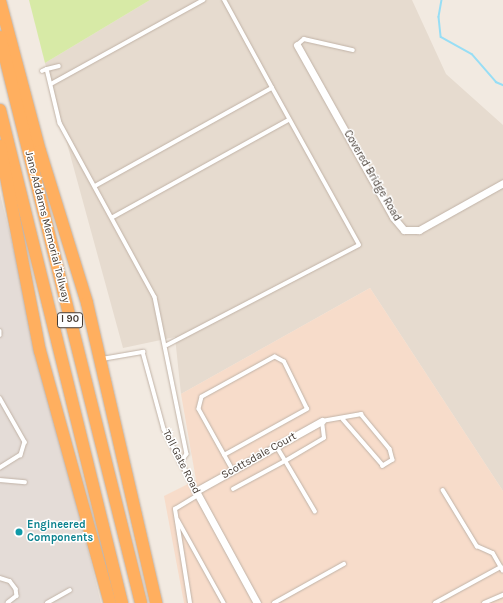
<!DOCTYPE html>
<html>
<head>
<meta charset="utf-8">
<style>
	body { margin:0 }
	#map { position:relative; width:503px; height:603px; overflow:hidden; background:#f2eae1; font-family:Karla,sans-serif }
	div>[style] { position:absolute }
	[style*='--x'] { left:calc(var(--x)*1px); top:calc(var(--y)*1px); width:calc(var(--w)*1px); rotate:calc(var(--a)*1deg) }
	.residential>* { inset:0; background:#e6dbcf }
	.commercial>* { inset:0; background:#f7dcca }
	.industrial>* { inset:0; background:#e4dcd7 }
	.green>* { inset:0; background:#d7eaa6 }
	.stream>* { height:1.5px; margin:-0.75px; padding:0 0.75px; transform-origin:0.75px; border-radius:0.75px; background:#98def5 }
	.roads { filter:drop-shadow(0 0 1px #c1b3a7) drop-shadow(0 0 1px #c1b3a7) }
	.lane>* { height:3.5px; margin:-1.75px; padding:0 1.75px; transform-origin:1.75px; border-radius:1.75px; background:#fff }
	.street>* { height:7px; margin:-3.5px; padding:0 3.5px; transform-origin:3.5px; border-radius:3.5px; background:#fff }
	.highway>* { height:12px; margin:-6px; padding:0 6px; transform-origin:6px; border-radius:6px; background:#ffaf5f }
	.dots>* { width:11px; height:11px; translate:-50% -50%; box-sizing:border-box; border:2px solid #fff; border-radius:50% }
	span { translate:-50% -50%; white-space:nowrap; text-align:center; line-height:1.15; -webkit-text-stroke:3px #fff; paint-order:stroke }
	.shield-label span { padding:1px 3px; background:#fff; border:1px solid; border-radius:3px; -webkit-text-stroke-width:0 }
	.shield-label { font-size:10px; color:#443a32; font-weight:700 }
	.street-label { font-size:11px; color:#443a32 }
	.culture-label { font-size:11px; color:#0d838f; font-weight:700 }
	.left { translate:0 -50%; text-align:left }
</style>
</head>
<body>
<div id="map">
	<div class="residential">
		<i style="clip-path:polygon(150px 0,412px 0,446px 74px,503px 125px,503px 491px,370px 288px,181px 394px,175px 337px,123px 348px,45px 63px)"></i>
	</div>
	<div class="commercial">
		<i style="clip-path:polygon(370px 288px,503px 491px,503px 603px,184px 603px,164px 496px,196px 480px,181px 394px)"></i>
	</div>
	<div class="industrial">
		<i style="clip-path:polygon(0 194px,101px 603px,0 603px)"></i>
	</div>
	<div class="green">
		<i style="clip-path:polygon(29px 0,150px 0,45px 63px)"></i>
	</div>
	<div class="stream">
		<i style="--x:442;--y:0;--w:17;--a:100"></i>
		<i style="--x:439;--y:17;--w:20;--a:84"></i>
		<i style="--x:441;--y:37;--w:35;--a:29"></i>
		<i style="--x:472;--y:54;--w:37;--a:49"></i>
		<i style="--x:496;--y:82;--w:8;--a:23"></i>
	</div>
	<div class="roads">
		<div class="lane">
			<i style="--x:297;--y:45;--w:9;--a:-41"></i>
			<i style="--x:304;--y:39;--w:50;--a:12.7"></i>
			<i style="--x:47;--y:69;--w:12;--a:-14"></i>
			<i style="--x:42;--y:71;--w:5;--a:-22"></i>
			<i style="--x:47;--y:69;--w:56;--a:76.5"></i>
			<i style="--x:60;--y:123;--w:198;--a:61.4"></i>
			<i style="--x:155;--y:297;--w:160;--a:78.5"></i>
			<i style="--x:187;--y:454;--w:11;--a:124"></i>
			<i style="--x:51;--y:84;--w:174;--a:-28.9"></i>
			<i style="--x:95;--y:186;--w:202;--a:-29"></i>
			<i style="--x:272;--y:88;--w:100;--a:-118.6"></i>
			<i style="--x:113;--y:217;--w:201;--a:-28.9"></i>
			<i style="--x:0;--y:331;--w:4;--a:90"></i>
			<i style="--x:167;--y:345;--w:216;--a:-27.5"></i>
			<i style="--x:359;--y:245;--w:179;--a:-119"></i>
			<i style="--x:102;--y:359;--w:42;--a:-9.7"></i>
			<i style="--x:143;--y:352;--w:80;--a:74.7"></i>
			<i style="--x:164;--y:429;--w:70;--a:62.7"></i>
			<i style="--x:0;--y:398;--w:51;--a:60.4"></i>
			<i style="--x:25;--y:442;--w:14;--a:107"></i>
			<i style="--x:21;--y:455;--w:25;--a:148"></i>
			<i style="--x:224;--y:455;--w:95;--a:-29"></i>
			<i style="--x:307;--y:409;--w:52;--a:-116.1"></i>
			<i style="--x:284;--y:362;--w:10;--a:-151"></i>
			<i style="--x:275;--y:357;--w:83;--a:151.3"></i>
			<i style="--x:202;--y:397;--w:12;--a:104"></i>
			<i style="--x:199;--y:409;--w:70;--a:60.9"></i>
			<i style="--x:0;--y:480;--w:25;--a:5"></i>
			<i style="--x:233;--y:489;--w:59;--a:-28.3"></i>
			<i style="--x:285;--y:461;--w:17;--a:-121"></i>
			<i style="--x:443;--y:490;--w:66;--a:58.7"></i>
			<i style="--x:477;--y:546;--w:17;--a:24"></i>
			<i style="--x:493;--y:553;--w:20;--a:60"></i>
			<i style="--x:315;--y:512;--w:59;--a:-120.5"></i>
			<i style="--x:285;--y:461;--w:45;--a:-30.5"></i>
			<i style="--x:324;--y:438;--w:17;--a:-97"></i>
			<i style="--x:322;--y:421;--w:40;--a:-10"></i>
			<i style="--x:361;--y:414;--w:45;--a:50.4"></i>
			<i style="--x:390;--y:449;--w:11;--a:75"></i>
			<i style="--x:393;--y:460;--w:12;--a:149"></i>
			<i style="--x:383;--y:466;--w:61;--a:-131"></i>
			<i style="--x:178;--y:520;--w:95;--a:61"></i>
			<i style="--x:0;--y:578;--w:10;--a:17"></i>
			<i style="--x:10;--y:581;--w:10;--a:53"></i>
			<i style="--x:16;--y:589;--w:7;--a:82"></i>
			<i style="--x:17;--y:596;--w:11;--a:142"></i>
			<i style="--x:47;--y:603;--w:26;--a:-29"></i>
			<i style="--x:190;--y:603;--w:95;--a:-99.1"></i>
			<i style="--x:175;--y:509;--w:27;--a:-31"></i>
			<i style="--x:274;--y:603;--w:80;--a:-29.1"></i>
			<i style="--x:435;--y:603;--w:75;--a:-28.6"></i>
			<i style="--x:484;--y:603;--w:21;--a:-23"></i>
		</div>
		<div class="street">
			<i style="--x:297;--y:45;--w:197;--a:60.8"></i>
			<i style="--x:393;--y:217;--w:17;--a:50"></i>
			<i style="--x:404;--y:230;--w:15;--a:0"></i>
			<i style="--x:419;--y:230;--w:96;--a:-29.2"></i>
			<i style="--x:257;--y:603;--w:128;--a:-118.6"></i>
			<i style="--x:196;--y:491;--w:144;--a:-29.1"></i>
		</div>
		<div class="highway">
			<i style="--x:0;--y:1;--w:155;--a:75.1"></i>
			<i style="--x:40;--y:151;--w:159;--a:72.8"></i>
			<i style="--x:87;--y:303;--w:308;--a:77"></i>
			<i style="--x:0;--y:37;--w:583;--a:76.01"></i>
			<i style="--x:0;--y:110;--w:508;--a:76.1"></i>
			<i style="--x:0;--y:146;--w:209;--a:79"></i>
			<i style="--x:40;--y:351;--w:262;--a:74.5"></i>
		</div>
	</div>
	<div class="dots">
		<i style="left:19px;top:532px;background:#0f9aa8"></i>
	</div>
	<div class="shield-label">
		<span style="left:70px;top:320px">I 90</span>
	</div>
	<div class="street-label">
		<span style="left:372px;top:176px;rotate:60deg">Covered Bridge Road</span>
		<span style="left:47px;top:227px;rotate:76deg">Jane Addams Memorial Tollway</span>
		<span style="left:259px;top:456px;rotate:-29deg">Scottsdale Court</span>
		<span style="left:181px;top:462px;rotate:63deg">Toll Gate Road</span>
	</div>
	<div class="culture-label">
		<span class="left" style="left:27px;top:532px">Engineered<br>Components</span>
	</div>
</div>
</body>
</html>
